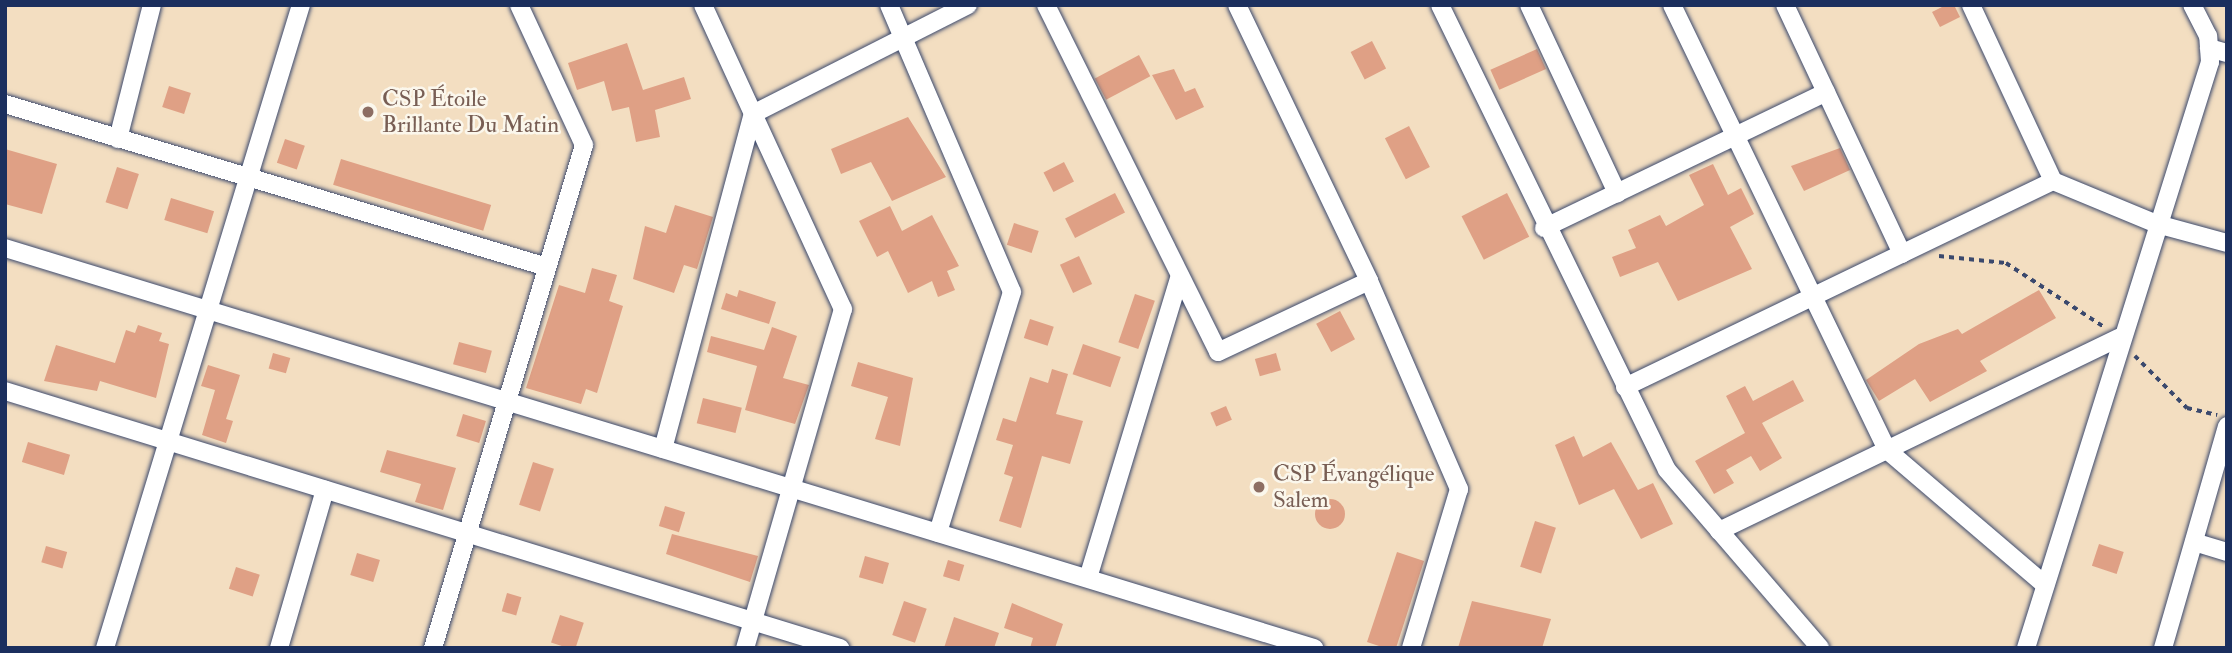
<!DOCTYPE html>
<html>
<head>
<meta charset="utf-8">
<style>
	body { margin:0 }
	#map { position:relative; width:2232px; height:653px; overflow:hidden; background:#f3dec1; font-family:"IM FELL Double Pica",serif }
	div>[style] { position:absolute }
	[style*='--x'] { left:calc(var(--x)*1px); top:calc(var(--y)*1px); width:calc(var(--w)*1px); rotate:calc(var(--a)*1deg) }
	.building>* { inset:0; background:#dfa085; transform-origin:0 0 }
	.round { border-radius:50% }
	.path>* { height:3.5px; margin-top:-1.75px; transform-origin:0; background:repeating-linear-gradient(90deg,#3b496d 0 5px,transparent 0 10px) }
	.roads { filter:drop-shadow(0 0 2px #3b496d) drop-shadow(0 0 2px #3b496d) }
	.minor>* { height:18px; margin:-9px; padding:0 9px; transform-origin:9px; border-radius:9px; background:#fff }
	.dots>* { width:19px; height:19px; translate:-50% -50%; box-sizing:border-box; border:4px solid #fbf7ec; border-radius:50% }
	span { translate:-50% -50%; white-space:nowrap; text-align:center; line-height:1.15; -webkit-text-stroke:5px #fbf7ec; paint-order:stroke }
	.education-label { font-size:23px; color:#785e54 }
	.left { translate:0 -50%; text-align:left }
	.frame { position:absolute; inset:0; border:7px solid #1b2f5e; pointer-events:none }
</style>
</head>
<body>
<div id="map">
	<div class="building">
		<i style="clip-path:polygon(1946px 5px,1954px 5px,1960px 17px,1940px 27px,1932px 12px)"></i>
		<i style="left:1372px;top:41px;width:31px;height:24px;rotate:63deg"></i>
		<i style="clip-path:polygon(627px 43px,643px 90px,684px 77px,691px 99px,655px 110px,660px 137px,636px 142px,629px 107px,612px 111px,604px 81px,577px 90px,568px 63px)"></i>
		<i style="left:1537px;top:49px;width:22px;height:51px;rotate:66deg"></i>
		<i style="left:1139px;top:55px;width:24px;height:50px;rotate:62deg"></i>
		<i style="clip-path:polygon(1174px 69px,1185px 92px,1195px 88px,1204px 107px,1176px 120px,1152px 75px)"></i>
		<i style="left:169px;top:86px;width:23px;height:22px;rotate:18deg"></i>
		<i style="clip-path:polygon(908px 117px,946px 177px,892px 201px,871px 162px,841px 174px,831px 149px)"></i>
		<i style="left:1409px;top:126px;width:46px;height:27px;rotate:63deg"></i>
		<i style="left:285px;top:139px;width:21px;height:25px;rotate:19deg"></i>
		<i style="clip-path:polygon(1840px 148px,1850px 170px,1804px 191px,1791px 166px)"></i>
		<i style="clip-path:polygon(5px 149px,57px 164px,42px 214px,5px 204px)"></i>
		<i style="left:341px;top:159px;width:157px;height:27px;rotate:17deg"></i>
		<i style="left:1064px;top:162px;width:22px;height:23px;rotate:63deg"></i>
		<i style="clip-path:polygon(1713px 164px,1728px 195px,1741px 188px,1754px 214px,1730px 227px,1752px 269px,1678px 301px,1658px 262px,1620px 277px,1612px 257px,1636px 248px,1628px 230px,1660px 215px,1666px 226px,1704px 205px,1689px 175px)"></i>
		<i style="left:117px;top:167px;width:23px;height:37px;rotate:18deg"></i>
		<i style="left:1115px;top:193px;width:22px;height:56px;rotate:63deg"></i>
		<i style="left:1507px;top:193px;width:49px;height:51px;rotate:63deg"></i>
		<i style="left:171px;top:198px;width:45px;height:23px;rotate:17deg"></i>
		<i style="clip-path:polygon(675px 205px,713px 217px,697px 269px,684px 265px,674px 293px,633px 279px,645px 226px,666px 233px)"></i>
		<i style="clip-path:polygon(890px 206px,902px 231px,932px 215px,959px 266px,947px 271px,955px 290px,938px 297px,932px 281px,908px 293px,888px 251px,877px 257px,859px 221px)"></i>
		<i style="left:1014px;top:223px;width:26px;height:23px;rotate:18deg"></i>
		<i style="left:1079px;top:256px;width:31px;height:21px;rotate:65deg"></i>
		<i style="clip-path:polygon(592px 268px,617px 275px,609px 301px,623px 306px,597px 393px,586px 389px,581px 404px,526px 388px,559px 285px,585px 293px)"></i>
		<i style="clip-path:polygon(739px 290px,776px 302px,769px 324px,721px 309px,726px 293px,737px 297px)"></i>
		<i style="clip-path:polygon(2039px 290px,2056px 318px,1980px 361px,1987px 371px,1930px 402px,1915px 379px,1879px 401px,1866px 380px,1919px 344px,1958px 329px,1962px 334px)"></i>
		<i style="left:1135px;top:294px;width:21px;height:51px;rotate:19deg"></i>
		<i style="left:1340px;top:311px;width:32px;height:27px;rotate:62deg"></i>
		<i style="left:1030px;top:319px;width:25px;height:20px;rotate:18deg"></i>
		<i style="clip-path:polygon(138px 325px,162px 333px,159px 341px,169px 344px,156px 398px,100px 381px,97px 391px,44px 381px,56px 345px,115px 363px,126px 330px,135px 333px)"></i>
		<i style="clip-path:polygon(772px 327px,797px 336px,783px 378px,809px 385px,795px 424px,745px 410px,757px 366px,707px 352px,711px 336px,764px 350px)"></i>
		<i style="left:459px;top:342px;width:34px;height:23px;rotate:15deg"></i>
		<i style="left:1083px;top:344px;width:40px;height:32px;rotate:19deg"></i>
		<i style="left:273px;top:353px;width:18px;height:16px;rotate:16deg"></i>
		<i style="left:1276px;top:353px;width:18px;height:22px;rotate:74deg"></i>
		<i style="clip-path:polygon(858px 362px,913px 378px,900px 446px,875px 439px,888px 397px,851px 386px)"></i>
		<i style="clip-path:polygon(208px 365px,240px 375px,226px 419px,233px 421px,226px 443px,202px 435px,215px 390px,201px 386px)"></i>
		<i style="clip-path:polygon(1052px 369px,1068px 374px,1056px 414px,1083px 421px,1070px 464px,1042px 456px,1021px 528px,999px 521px,1013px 477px,1004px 474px,1013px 445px,996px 440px,1003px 418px,1016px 422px,1030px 377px,1048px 383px)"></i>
		<i style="clip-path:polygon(1793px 380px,1804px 401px,1762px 423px,1782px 458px,1760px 471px,1751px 456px,1726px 470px,1734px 483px,1714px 494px,1695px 461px,1745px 433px,1726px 396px,1745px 386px,1753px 401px)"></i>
		<i style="left:703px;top:398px;width:40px;height:26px;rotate:14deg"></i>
		<i style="left:1226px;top:406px;width:15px;height:17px;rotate:67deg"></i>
		<i style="left:463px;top:414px;width:24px;height:23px;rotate:17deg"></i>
		<i style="clip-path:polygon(1574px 436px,1583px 457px,1611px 442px,1638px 490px,1653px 483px,1673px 524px,1641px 539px,1614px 489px,1579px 505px,1555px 445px)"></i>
		<i style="left:28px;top:442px;width:44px;height:21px;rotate:17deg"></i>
		<i style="clip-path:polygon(387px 450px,456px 468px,443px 510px,415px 502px,421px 484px,380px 472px)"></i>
		<i style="left:533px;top:462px;width:22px;height:45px;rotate:18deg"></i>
		<i class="round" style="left:1315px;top:499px;width:30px;height:30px"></i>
		<i style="left:665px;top:506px;width:21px;height:21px;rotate:17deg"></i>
		<i style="left:1535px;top:521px;width:22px;height:48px;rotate:18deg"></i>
		<i style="clip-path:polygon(672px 534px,758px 556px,750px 582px,666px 554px)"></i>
		<i style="left:2099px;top:544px;width:26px;height:23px;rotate:18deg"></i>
		<i style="left:46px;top:546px;width:22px;height:17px;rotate:16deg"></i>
		<i style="clip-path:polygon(1397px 552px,1424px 561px,1396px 648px,1385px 648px,1367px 642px)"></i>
		<i style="left:357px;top:553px;width:24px;height:23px;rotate:17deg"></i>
		<i style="left:865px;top:556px;width:25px;height:22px;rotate:16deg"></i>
		<i style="left:948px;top:560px;width:17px;height:17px;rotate:17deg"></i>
		<i style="left:236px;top:567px;width:25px;height:23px;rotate:18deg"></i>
		<i style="left:507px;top:593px;width:15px;height:19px;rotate:16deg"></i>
		<i style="left:904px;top:601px;width:24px;height:36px;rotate:19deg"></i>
		<i style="clip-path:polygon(1472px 601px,1551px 619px,1542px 648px,1458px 648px)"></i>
		<i style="clip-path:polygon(1012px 603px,1063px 624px,1055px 648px,1030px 648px,1033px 638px,1004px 628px)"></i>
		<i style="left:560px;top:615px;width:25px;height:29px;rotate:18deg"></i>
		<i style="clip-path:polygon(954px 617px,999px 633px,994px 648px,944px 648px)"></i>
	</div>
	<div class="path">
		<i style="--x:1939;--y:256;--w:67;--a:6"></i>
		<i style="--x:2006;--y:263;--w:117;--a:33.1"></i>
		<i style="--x:2135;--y:356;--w:74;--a:45"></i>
		<i style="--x:2187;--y:408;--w:31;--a:13"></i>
	</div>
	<div class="roads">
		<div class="minor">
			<i style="--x:703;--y:5;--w:335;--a:65.3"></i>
			<i style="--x:843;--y:309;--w:353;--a:106.1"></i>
			<i style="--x:889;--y:5;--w:312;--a:66.8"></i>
			<i style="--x:1012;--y:292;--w:252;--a:107.1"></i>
			<i style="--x:1046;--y:5;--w:387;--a:63.6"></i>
			<i style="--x:1218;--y:352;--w:167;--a:-25.2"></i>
			<i style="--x:1237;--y:5;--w:306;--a:64.4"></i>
			<i style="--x:1369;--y:281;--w:227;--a:66.6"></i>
			<i style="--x:1459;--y:489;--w:166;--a:106.8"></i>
			<i style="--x:1440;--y:5;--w:517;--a:63.98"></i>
			<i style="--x:1667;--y:470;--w:235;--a:49.3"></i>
			<i style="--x:1529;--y:5;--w:208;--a:64.9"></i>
			<i style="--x:1672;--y:5;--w:494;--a:64.2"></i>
			<i style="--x:1887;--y:450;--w:208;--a:40.5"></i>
			<i style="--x:1785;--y:5;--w:275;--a:64.8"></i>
			<i style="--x:1971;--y:5;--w:194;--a:65"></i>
			<i style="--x:2053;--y:181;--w:113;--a:22.5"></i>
			<i style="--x:2157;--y:224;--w:73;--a:15.2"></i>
			<i style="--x:2209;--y:48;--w:19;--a:16"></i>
			<i style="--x:5;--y:104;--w:566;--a:16.74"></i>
			<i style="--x:118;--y:139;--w:138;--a:-75.8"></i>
			<i style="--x:1544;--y:228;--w:313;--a:-25.7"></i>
			<i style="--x:5;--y:248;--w:1369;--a:16.99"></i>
			<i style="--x:1625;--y:387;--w:475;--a:-25.7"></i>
			<i style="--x:5;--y:391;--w:874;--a:17.11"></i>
			<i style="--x:663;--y:449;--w:347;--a:-75"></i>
			<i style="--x:753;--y:114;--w:241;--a:-26.9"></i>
			<i style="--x:1719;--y:531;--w:444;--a:-25.8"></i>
			<i style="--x:2194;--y:542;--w:34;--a:17"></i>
			<i style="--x:1088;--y:578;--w:316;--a:-73.1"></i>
			<i style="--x:105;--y:648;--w:672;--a:-73.05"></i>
			<i style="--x:279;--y:648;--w:165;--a:-73.8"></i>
			<i style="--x:433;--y:648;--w:525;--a:-73.29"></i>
			<i style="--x:584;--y:145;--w:154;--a:-114.9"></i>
			<i style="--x:2026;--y:648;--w:614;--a:-72.57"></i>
			<i style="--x:2210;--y:62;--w:26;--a:-94"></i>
			<i style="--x:2208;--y:36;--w:35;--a:-117"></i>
			<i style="--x:2163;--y:648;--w:231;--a:-73.9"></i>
		</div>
	</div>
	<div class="dots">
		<i style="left:368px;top:112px;background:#8d6e63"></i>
		<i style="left:1259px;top:487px;background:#8d6e63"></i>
	</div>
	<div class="education-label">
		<span class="left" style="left:382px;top:112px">CSP Étoile<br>Brillante Du Matin</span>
		<span class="left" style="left:1273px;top:487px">CSP Évangélique<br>Salem</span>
	</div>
	<div class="frame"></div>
</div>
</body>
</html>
